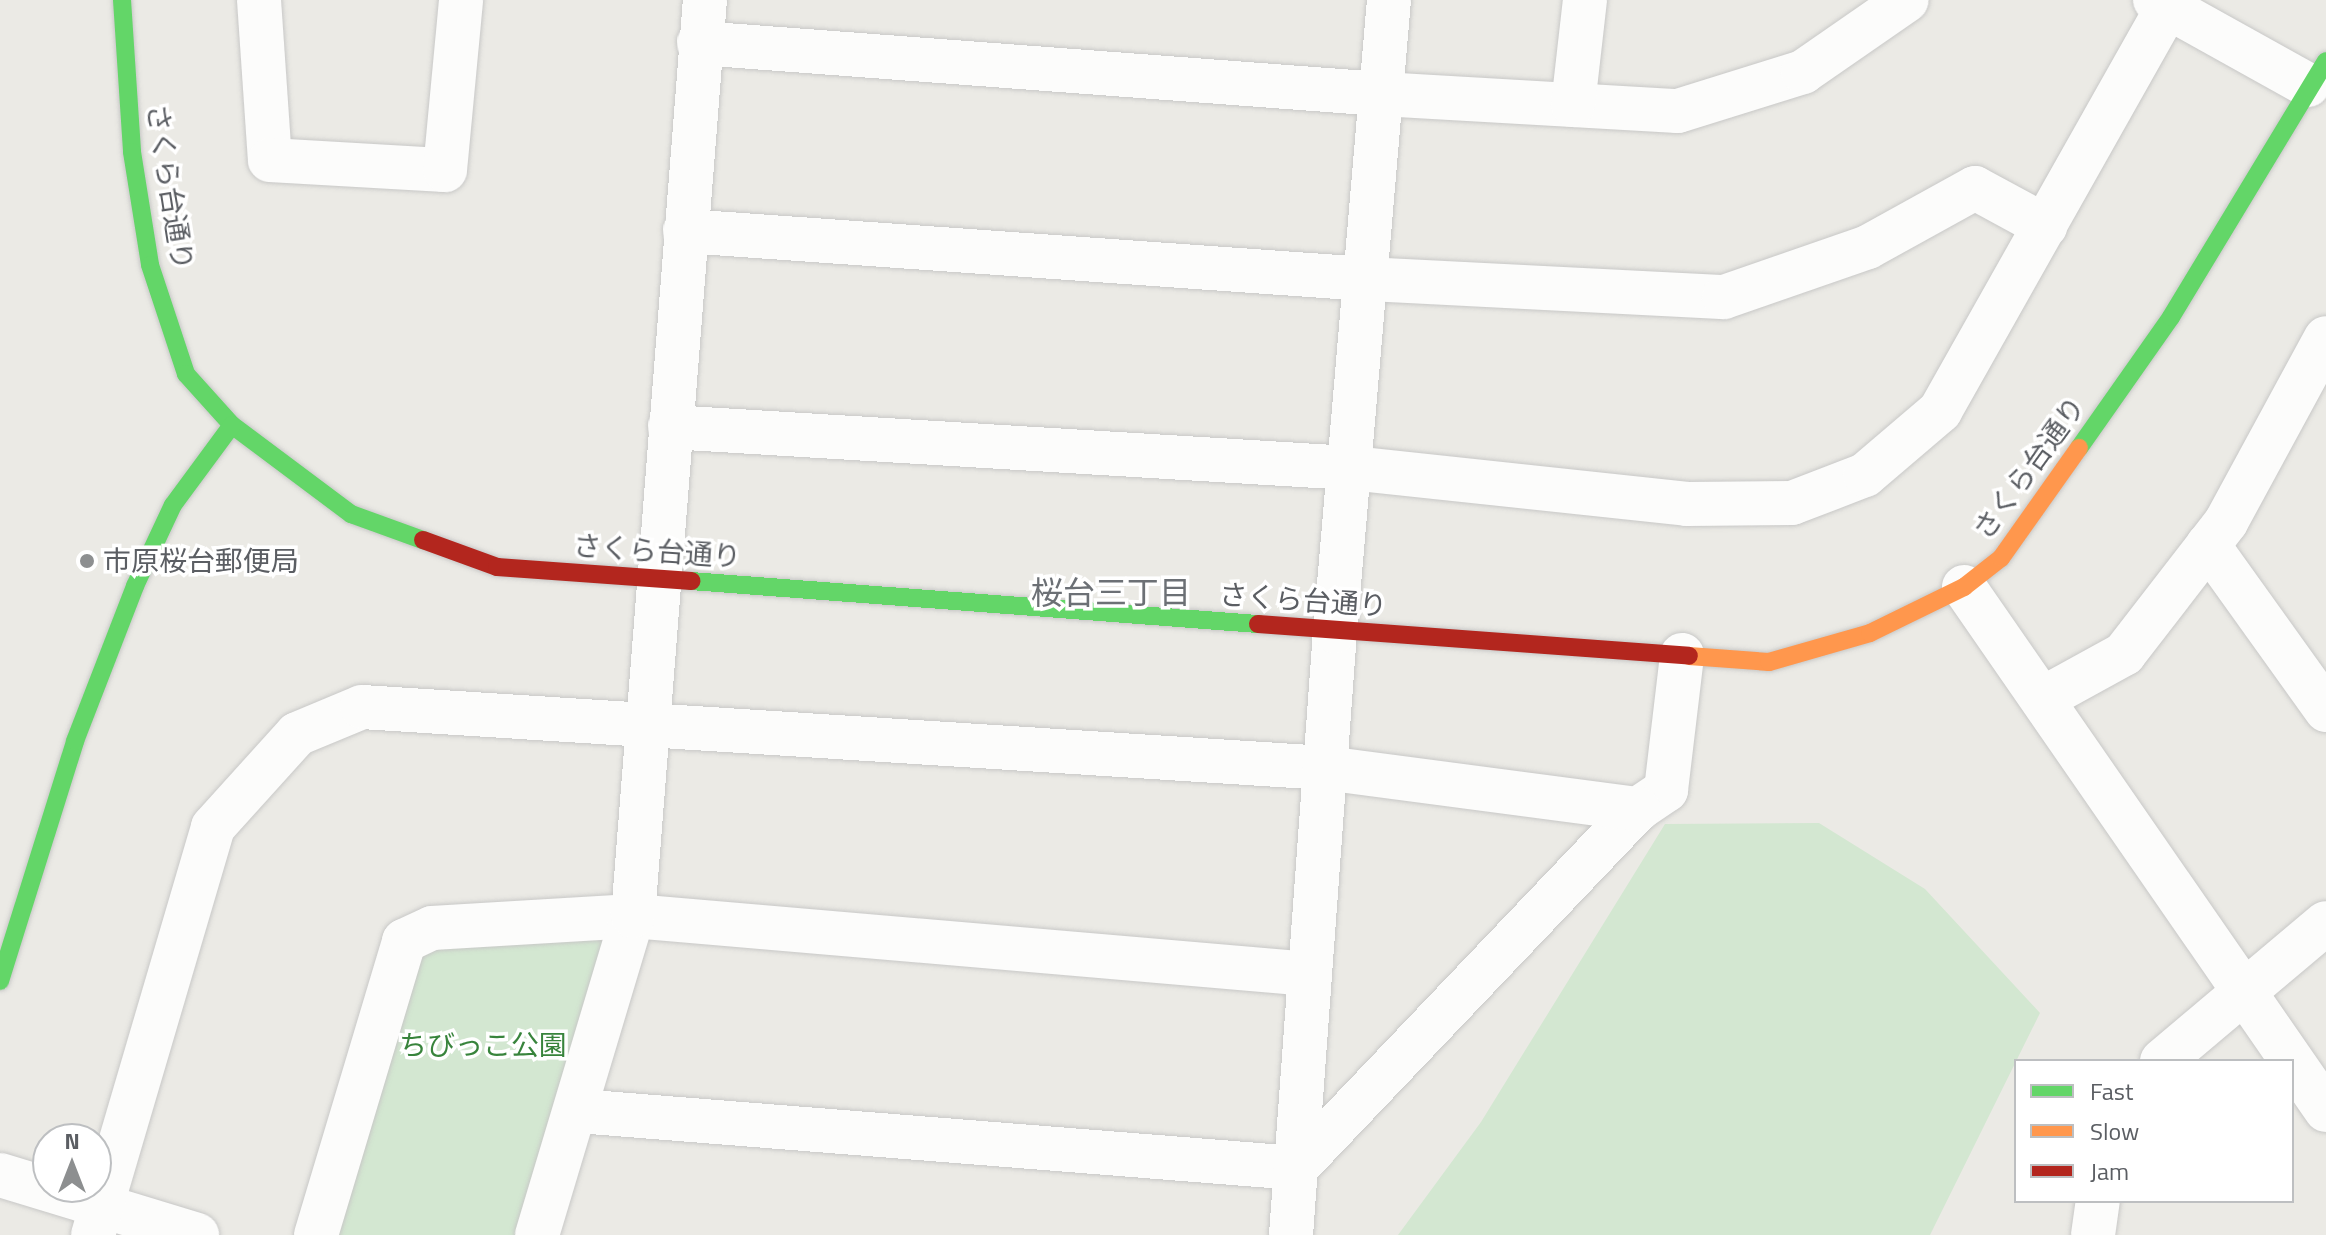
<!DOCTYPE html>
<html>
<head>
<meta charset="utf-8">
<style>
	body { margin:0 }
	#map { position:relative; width:2326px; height:1235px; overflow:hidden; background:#ebeae5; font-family:"Titillium Web","Noto Sans JP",sans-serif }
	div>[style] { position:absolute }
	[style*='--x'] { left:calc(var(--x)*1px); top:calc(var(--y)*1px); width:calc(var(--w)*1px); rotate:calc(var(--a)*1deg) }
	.green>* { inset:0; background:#d3e7d1 }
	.roads { filter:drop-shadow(0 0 2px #c8c8c7) drop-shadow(0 0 2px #c8c8c7) }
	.street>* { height:44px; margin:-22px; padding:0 22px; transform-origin:22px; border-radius:22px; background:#fcfcfb }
	.fast>* { height:18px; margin:-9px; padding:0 9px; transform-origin:9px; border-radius:9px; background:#63d668 }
	.slow>* { height:18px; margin:-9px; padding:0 9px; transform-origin:9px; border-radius:9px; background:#ff974d }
	.jam>* { height:18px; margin:-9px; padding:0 9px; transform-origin:9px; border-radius:9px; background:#b3261e }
	.dots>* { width:22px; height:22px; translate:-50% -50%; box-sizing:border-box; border:4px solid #fff; border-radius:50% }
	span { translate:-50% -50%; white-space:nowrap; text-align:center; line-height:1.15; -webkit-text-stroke:7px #fff; paint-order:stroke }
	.street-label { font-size:28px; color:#5b5e63 }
	.poi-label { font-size:28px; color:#5b5e63 }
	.left { translate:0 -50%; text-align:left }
	.park-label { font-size:28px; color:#38843c }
	.quarter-label { font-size:32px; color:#6c7075 }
	.legend { position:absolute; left:2014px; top:1059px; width:280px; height:144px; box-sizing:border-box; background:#fff; border:2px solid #bdbfc1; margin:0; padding:10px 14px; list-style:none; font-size:24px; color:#5b5e63 }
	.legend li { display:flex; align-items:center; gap:16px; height:40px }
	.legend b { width:40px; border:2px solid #bdbfc1 }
	.north { position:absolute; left:32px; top:1123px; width:80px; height:80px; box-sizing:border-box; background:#fff; border:2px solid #bdbfc1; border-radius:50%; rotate:0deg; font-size:22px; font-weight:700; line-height:32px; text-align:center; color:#5b5e63 }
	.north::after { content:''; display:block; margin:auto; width:28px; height:36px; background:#8d8f90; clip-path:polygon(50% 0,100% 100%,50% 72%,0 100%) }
</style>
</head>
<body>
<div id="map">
	<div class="green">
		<i style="clip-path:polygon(1819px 823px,1925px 889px,2040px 1013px,1930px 1235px,1398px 1235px,1481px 1122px,1665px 824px)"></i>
		<i style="clip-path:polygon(633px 916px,535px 1235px,316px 1235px,404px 941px)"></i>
	</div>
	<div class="roads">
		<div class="street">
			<i style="--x:259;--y:0;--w:160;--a:86.1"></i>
			<i style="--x:270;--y:160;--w:175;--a:3.3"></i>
			<i style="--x:445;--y:170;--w:171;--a:-84.6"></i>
			<i style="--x:2155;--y:0;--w:175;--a:29.1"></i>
			<i style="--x:699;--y:43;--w:684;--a:4.28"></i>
			<i style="--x:1381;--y:94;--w:297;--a:3.3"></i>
			<i style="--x:1678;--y:111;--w:131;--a:-17.3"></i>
			<i style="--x:1803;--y:72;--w:126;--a:-34.7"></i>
			<i style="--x:1573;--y:105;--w:106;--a:-83.5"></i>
			<i style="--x:685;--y:231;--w:684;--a:4.03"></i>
			<i style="--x:1367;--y:279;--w:357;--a:2.9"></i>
			<i style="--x:1724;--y:297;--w:152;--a:-19.1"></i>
			<i style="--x:1868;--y:247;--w:122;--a:-28.9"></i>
			<i style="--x:1975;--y:188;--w:80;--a:28.5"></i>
			<i style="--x:670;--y:427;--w:682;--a:3.45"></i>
			<i style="--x:1351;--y:468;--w:338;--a:6.1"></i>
			<i style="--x:1687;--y:504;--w:105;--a:-0.5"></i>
			<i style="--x:1792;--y:503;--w:78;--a:-21"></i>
			<i style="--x:1865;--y:475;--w:99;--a:-40.5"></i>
			<i style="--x:1940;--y:411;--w:460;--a:-60.6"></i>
			<i style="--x:2208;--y:545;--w:203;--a:54.4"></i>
			<i style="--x:1964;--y:587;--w:636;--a:55.31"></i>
			<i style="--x:2042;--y:699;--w:94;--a:-28.8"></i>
			<i style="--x:2124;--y:654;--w:167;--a:-52.3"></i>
			<i style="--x:2226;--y:522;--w:209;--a:-61.5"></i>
			<i style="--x:2162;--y:1061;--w:214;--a:-40.1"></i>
			<i style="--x:578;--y:1111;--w:720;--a:4.54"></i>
			<i style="--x:1296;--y:1168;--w:496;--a:-46.4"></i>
			<i style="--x:1638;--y:809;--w:34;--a:-34"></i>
			<i style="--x:1666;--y:790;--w:136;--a:-83.2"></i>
			<i style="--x:0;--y:1175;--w:206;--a:16.9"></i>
			<i style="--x:93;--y:1235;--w:425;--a:-73.6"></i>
			<i style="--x:213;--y:827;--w:125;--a:-47.9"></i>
			<i style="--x:297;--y:734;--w:70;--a:-22.6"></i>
			<i style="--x:362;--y:707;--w:965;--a:3.62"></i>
			<i style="--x:1325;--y:768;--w:316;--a:7.5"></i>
			<i style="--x:316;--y:1235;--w:307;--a:-73.3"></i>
			<i style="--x:404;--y:941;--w:31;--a:-25"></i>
			<i style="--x:432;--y:928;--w:201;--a:-3.4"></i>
			<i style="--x:633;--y:916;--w:679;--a:4.9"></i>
			<i style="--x:537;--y:1235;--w:333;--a:-73.3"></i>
			<i style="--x:633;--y:916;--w:919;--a:-85.51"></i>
			<i style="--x:1291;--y:1235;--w:606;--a:-85.83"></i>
			<i style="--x:1335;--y:631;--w:633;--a:-85.11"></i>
			<i style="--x:2093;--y:1235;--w:34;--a:-82"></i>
		</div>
		<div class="fast">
			<i style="--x:122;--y:0;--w:152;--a:86.2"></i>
			<i style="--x:132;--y:152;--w:114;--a:80.9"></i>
			<i style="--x:150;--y:265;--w:115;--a:71.7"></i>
			<i style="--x:186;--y:374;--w:69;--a:48"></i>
			<i style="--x:232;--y:425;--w:149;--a:36.8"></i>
			<i style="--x:351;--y:514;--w:77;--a:19.9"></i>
			<i style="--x:2079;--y:448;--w:160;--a:-54.9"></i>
			<i style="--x:2171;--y:317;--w:299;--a:-58.8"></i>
			<i style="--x:691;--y:581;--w:569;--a:4.34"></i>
			<i style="--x:0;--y:981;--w:251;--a:-72.6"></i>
			<i style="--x:75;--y:741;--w:166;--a:-68.8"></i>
			<i style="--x:135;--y:586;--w:89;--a:-64.9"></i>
			<i style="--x:173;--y:505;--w:99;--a:-53.6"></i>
		</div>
		<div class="slow">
			<i style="--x:1689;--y:656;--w:80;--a:4.3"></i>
			<i style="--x:1769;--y:662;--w:105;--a:-16"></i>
			<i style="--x:1870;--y:633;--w:105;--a:-26.1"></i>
			<i style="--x:1964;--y:587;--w:47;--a:-38.1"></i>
			<i style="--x:2001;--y:558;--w:135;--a:-54.7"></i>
		</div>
		<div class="jam">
			<i style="--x:423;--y:540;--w:79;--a:20"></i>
			<i style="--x:497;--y:567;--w:195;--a:4.1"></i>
			<i style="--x:1258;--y:624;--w:432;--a:4.2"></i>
		</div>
	</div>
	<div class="dots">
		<i style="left:87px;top:561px;background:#8d8f90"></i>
	</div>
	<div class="street-label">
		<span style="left:170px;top:187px;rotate:81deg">さくら台通り</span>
		<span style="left:2029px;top:468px;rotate:-54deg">さくら台通り</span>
		<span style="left:657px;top:551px;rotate:4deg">さくら台通り</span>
		<span style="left:1303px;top:600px;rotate:4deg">さくら台通り</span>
	</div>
	<div class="poi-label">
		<span class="left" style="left:103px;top:561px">市原桜台郵便局</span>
	</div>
	<div class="park-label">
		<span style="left:483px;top:1045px">ちびっこ公園</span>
	</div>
	<div class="quarter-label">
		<span style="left:1111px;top:592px">桜台三丁目</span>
	</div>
	<ul class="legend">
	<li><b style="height:10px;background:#63d668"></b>Fast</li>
	<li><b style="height:10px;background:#ff974d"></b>Slow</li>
	<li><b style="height:10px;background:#b3261e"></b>Jam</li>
	</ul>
	<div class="north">N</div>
</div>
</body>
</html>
